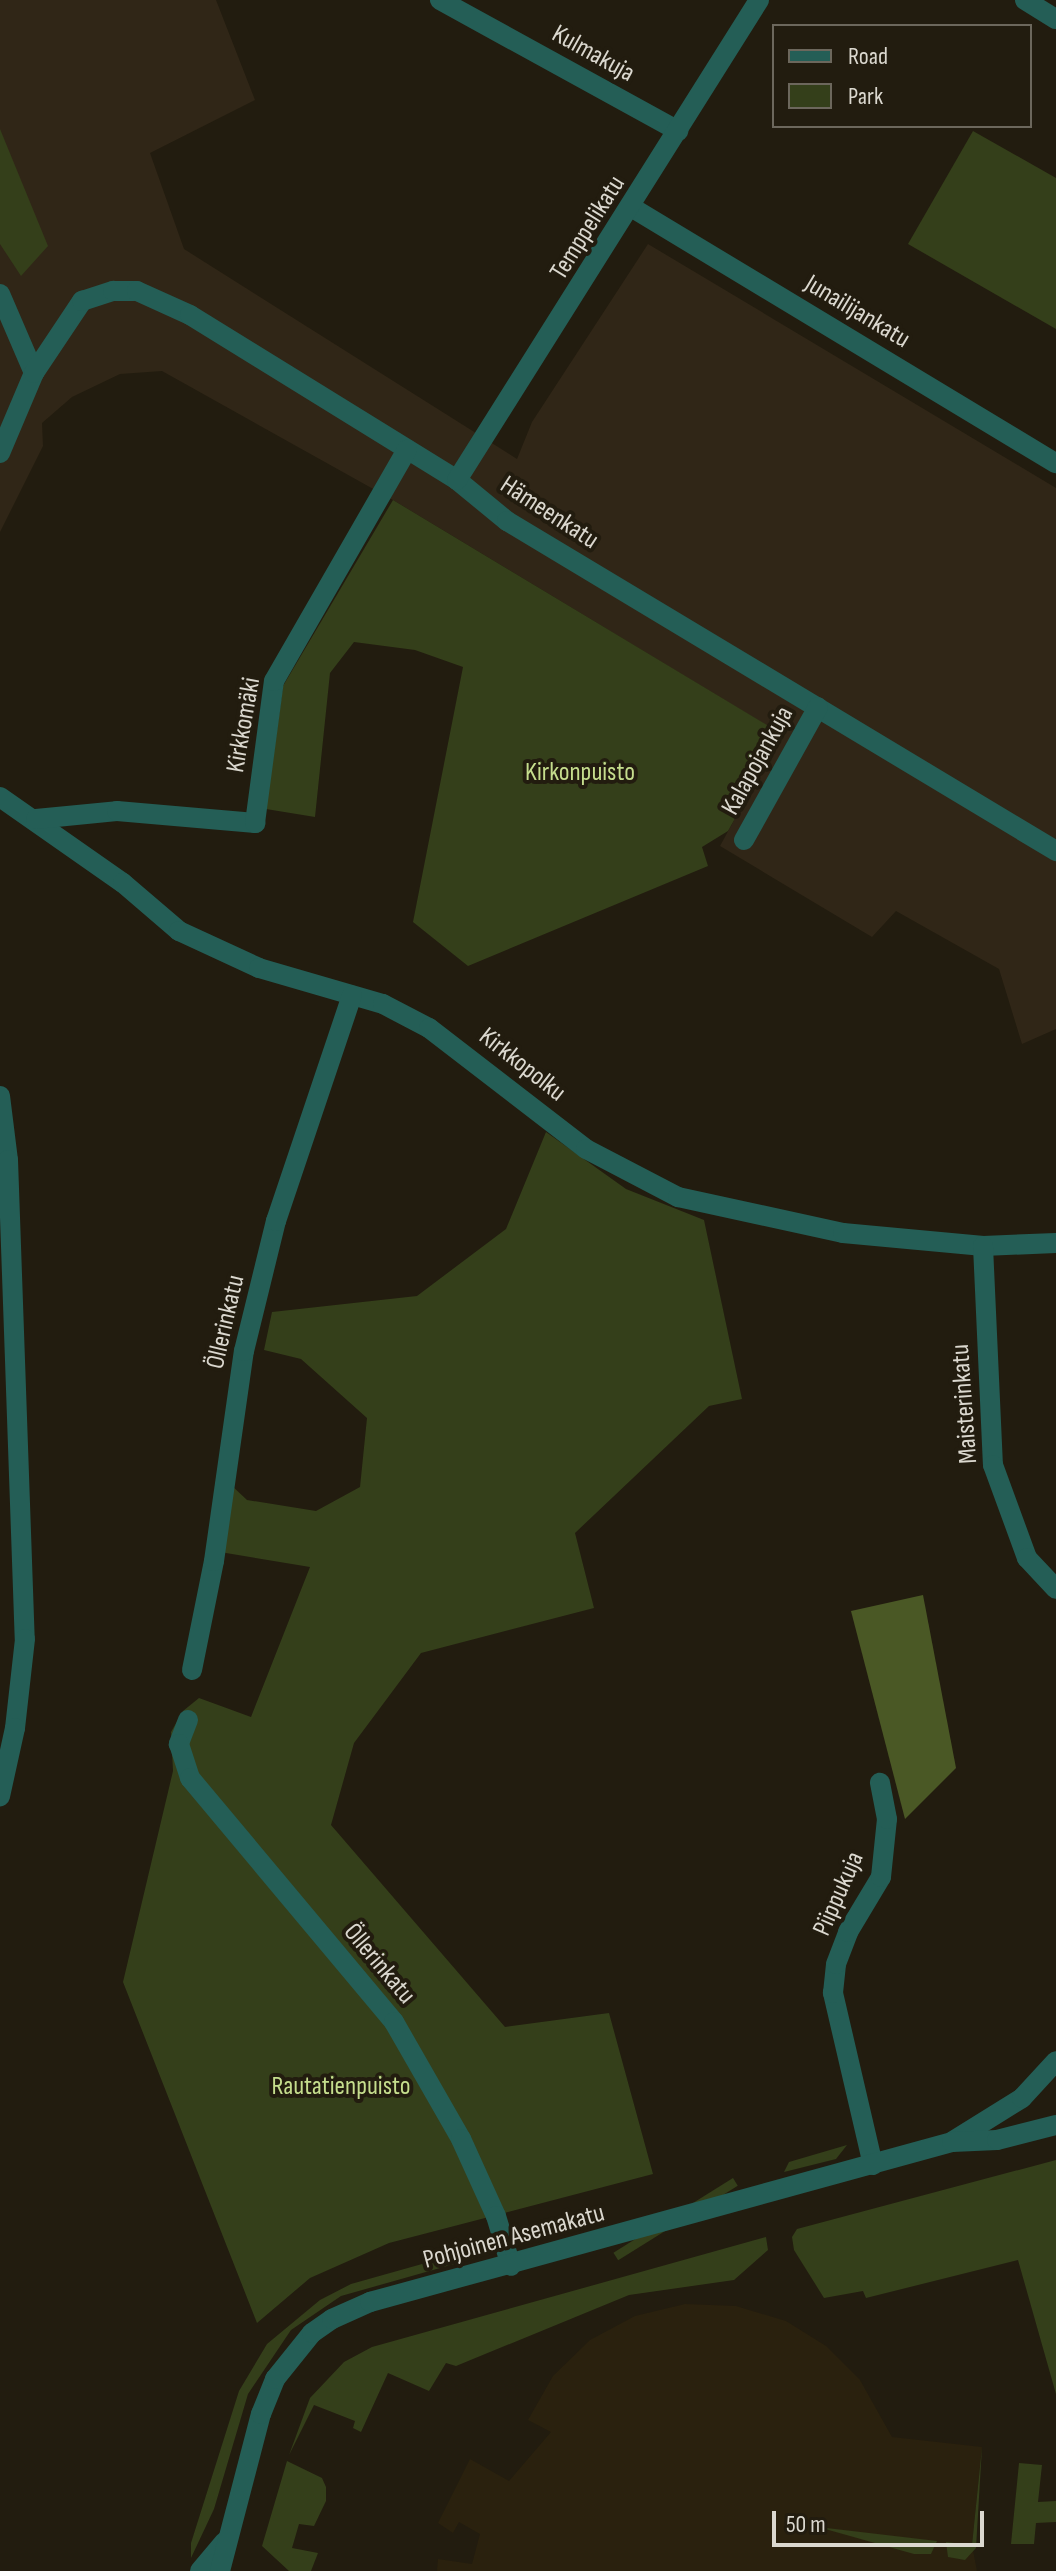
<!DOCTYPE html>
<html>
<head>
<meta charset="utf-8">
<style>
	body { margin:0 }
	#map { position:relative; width:1056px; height:2571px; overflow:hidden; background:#221c0f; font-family:"Sofia Sans Condensed",sans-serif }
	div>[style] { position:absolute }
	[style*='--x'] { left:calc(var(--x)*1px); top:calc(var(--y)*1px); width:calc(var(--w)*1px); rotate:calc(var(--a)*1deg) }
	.commercial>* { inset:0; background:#302617 }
	.built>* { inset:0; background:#2a210e }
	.green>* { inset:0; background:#343f1a; transform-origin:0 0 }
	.forest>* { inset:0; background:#4a5825 }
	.minor>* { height:20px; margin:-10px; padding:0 10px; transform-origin:10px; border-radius:10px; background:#245e56 }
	span { translate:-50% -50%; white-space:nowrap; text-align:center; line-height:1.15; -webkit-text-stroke:8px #221c0f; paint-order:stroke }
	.street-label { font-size:26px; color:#dbd8cf }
	.park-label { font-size:26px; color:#c5dd8d }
	.legend { position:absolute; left:772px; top:24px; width:260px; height:104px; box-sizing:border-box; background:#221c0f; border:2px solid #6c675c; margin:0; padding:10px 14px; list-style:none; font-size:24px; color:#dbd8cf }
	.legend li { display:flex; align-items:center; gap:16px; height:40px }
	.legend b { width:40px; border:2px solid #6c675c }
	.scale { position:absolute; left:772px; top:2511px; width:212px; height:36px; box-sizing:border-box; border:4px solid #dbd8cf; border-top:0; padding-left:10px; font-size:24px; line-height:28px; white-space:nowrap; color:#dbd8cf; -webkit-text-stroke:6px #221c0f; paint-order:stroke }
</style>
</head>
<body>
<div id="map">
	<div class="commercial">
		<i style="clip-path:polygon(0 0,216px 0,255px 100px,150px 153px,184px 249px,517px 459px,532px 422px,648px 244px,1056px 488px,1056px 1029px,1022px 1044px,999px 969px,896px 911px,872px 937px,720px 846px,781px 734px,393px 500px,162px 371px,120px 374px,72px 397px,42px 423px,43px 446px,0 532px)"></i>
	</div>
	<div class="built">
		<i style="clip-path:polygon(685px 2304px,736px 2306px,786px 2321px,826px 2346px,860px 2380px,892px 2437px,982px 2447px,972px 2545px,977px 2571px,437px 2571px,438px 2559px,472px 2564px,480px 2534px,459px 2522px,453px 2533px,438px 2523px,470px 2459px,509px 2481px,551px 2432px,528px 2420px,553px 2376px,590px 2340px,635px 2316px)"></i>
	</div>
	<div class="green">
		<i style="clip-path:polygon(0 129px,48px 246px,21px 276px,0 244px)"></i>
		<i style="clip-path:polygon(973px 131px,1056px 178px,1056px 329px,908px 244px)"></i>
		<i style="clip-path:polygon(393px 500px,782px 734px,728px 831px,702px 847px,708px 866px,468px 966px,413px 922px,463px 667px,415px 650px,354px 642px,330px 673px,315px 817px,266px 809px,283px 686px)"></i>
		<i style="clip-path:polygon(546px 1132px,626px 1189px,704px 1220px,742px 1399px,709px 1406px,575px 1533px,594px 1608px,421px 1653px,354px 1743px,331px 1825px,505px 2027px,609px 2013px,653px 2174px,389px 2243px,310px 2278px,257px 2323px,123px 1982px,173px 1771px,171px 1732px,183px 1711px,199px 1698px,251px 1717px,310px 1567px,220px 1552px,230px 1484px,247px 1500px,316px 1511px,360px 1487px,367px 1418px,301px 1359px,264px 1350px,272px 1312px,417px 1296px,506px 1229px)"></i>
		<i style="clip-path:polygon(847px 2145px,836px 2159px,784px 2172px,789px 2162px)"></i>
		<i style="clip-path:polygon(1056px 2160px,1056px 2394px,1018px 2260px,866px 2298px,863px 2291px,824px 2298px,794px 2250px,792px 2237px,797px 2229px)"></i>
		<i style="left:733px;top:2178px;width:9px;height:141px;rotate:58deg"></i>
		<i style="clip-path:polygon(766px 2237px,768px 2250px,734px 2280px,629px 2295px,456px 2366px,446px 2363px,429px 2391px,388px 2373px,361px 2432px,353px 2428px,355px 2421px,314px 2405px,289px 2455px,310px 2398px,344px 2362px,372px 2347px)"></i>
		<i style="clip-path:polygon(486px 2246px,479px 2257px,341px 2296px,291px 2330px,248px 2394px,214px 2509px,191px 2558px,191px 2543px,239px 2391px,267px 2344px,320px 2300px,351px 2284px)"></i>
		<i style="clip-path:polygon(982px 2447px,976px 2548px,965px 2560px,948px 2557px,946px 2542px,972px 2545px)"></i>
		<i style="clip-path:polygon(287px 2461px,322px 2478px,326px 2487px,326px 2501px,314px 2526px,299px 2524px,292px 2548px,318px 2553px,311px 2571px,289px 2571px,262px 2546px)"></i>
		<i style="clip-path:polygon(1019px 2463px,1042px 2465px,1038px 2502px,1056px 2501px,1056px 2522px,1036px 2523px,1034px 2544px,1011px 2544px)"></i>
		<i style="clip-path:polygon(818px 2527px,937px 2541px,931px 2554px,914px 2554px)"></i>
	</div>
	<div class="forest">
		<i style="clip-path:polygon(923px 1595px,956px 1768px,905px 1819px,851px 1611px)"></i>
	</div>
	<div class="minor">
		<i style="--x:440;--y:0;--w:272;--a:28.8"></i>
		<i style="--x:1025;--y:0;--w:36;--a:32"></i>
		<i style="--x:631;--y:207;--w:496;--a:31.1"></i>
		<i style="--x:0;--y:294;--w:86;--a:66.7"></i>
		<i style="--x:0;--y:453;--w:87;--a:-67"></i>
		<i style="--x:34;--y:373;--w:87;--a:-56.3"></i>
		<i style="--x:82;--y:301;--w:33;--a:-18"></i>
		<i style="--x:113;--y:291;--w:24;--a:0"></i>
		<i style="--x:137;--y:291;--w:58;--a:24.4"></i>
		<i style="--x:190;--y:315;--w:314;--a:31.7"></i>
		<i style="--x:457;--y:480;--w:65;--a:39.4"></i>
		<i style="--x:507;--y:521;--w:641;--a:31.01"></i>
		<i style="--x:457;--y:480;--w:567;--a:-57.82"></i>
		<i style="--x:0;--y:797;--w:150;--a:35"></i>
		<i style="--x:123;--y:883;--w:74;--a:40.6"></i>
		<i style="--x:179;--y:931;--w:88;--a:24.8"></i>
		<i style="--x:259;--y:968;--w:129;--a:16.2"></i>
		<i style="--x:383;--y:1004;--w:52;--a:27.6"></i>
		<i style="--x:429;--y:1028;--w:198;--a:37.6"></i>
		<i style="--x:586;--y:1149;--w:104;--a:27.6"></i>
		<i style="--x:678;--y:1197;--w:169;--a:12.3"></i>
		<i style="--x:843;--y:1233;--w:141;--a:5.3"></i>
		<i style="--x:983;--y:1246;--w:73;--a:-2.4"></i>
		<i style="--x:36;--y:819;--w:81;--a:-5.6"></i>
		<i style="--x:117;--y:811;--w:139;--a:5"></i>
		<i style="--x:255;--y:823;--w:143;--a:-82.4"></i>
		<i style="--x:274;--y:681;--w:267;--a:-60.1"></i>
		<i style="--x:744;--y:840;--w:152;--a:-60.9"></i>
		<i style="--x:0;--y:1096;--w:64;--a:82.9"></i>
		<i style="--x:8;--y:1160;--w:479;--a:88"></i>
		<i style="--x:25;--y:1639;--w:90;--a:96.4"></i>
		<i style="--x:15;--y:1728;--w:70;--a:102.4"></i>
		<i style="--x:983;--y:1246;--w:219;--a:87.4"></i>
		<i style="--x:993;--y:1465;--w:99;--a:69.9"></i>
		<i style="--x:1027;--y:1558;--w:42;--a:46.9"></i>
		<i style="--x:192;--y:1670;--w:111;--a:-78.6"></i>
		<i style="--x:214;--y:1561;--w:212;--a:-81.9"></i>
		<i style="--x:244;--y:1351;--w:134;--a:-76.2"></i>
		<i style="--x:276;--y:1221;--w:238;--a:-71.4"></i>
		<i style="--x:188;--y:1720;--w:26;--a:111"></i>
		<i style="--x:179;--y:1744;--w:36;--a:72"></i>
		<i style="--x:190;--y:1778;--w:318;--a:50.1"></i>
		<i style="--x:394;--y:2022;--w:135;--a:60.2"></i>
		<i style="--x:461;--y:2139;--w:85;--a:65.6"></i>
		<i style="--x:496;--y:2216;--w:52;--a:73.3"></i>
		<i style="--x:953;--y:2141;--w:81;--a:-31.9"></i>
		<i style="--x:1022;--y:2098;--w:50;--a:-47.4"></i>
		<i style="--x:873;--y:2165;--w:177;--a:-103.1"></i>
		<i style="--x:833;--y:1993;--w:29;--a:-84"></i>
		<i style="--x:836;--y:1964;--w:34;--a:-69"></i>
		<i style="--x:848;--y:1932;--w:64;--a:-59"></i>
		<i style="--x:881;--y:1877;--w:58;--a:-84.1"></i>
		<i style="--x:887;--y:1819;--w:37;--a:-101"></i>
		<i style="--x:200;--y:2571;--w:38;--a:-50"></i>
		<i style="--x:220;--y:2571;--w:162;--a:-75.4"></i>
		<i style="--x:261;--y:2414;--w:38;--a:-68"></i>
		<i style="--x:275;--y:2379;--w:59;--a:-51.2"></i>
		<i style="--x:312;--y:2333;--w:24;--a:-35"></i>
		<i style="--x:332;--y:2319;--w:42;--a:-24.1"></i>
		<i style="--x:370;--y:2302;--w:604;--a:-15.37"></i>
		<i style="--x:952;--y:2142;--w:45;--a:-2.5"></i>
		<i style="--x:997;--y:2140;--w:61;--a:-14.3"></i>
	</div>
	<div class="street-label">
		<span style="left:593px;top:54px;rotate:29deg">Kulmakuja</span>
		<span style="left:588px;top:228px;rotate:-58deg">Temppelikatu</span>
		<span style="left:857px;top:312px;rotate:31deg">Junailijankatu</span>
		<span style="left:549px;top:513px;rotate:33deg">Hämeenkatu</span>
		<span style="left:244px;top:725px;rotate:-80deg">Kirkkomäki</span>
		<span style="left:758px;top:761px;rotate:-61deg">Kalapojankuja</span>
		<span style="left:522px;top:1065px;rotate:38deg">Kirkkopolku</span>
		<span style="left:226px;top:1322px;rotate:-77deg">Öllerinkatu</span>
		<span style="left:965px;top:1404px;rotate:-94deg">Maisterinkatu</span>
		<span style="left:839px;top:1894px;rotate:-66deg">Piippukuja</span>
		<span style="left:379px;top:1964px;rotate:50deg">Öllerinkatu</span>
		<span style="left:514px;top:2237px;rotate:-15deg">Pohjoinen Asemakatu</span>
	</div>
	<div class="park-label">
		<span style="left:580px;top:773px">Kirkonpuisto</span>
		<span style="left:341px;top:2087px">Rautatienpuisto</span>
	</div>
	<ul class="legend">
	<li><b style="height:10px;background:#245e56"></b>Road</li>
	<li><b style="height:22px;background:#343f1a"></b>Park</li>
	</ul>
	<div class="scale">50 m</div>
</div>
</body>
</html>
